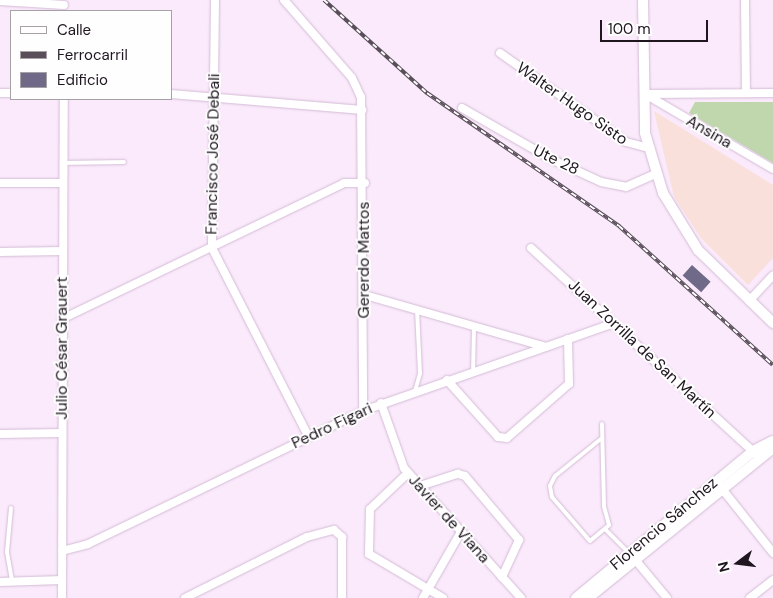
<!DOCTYPE html>
<html>
<head>
<meta charset="utf-8">
<style>
	body { margin:0 }
	#map { position:relative; width:773px; height:598px; overflow:hidden; background:#faeafb; font-family:"DM Sans",sans-serif }
	div>[style] { position:absolute }
	[style*='--x'] { left:calc(var(--x)*1px); top:calc(var(--y)*1px); width:calc(var(--w)*1px); rotate:calc(var(--a)*1deg) }
	.industrial>* { inset:0; background:#fae0da }
	.green>* { inset:0; background:#c0d7ae }
	.building>* { inset:0; background:#6f6a88; transform-origin:0 0 }
	.roads { filter:drop-shadow(0 0 1px #d4bbd6) drop-shadow(0 0 1px #d4bbd6) }
	.service>* { height:4px; margin:-2px; padding:0 2px; transform-origin:2px; border-radius:2px; background:#fff }
	.minor>* { height:8px; margin:-4px; padding:0 4px; transform-origin:4px; border-radius:4px; background:#fff }
	.tertiary>* { height:10px; margin:-5px; padding:0 5px; transform-origin:5px; border-radius:5px; background:#fff }
	.rail>* { height:4px; margin-top:-2px; transform-origin:0; background:repeating-linear-gradient(90deg,#fefefe 0 5.5px,#594e5a 0 11px); box-sizing:border-box; border-block:1px solid #594e5a }
	span { translate:-50% -50%; white-space:nowrap; text-align:center; line-height:1.15; -webkit-text-stroke:4px #fefefe; paint-order:stroke }
	.street-label { font-size:16px; color:#1f1620 }
	.legend { position:absolute; left:10px; top:10px; width:162px; height:90px; box-sizing:border-box; background:#fefefe; border:1px solid #a5a1a5; margin:0; padding:6px 9px; list-style:none; font-size:15px; color:#1f1620 }
	.legend li { display:flex; align-items:center; gap:10px; height:25px }
	.legend b { width:25px; border:1px solid #a5a1a5 }
	.north { position:absolute; left:713px; top:538px; width:50px; height:50px; -webkit-text-stroke:4px #fefefe; paint-order:stroke; rotate:255deg; font-size:14px; font-weight:700; line-height:20px; text-align:center; color:#1f1620 }
	.north::after { content:''; display:block; margin:auto; width:18px; height:22px; background:#1f1620; clip-path:polygon(50% 0,100% 100%,50% 72%,0 100%) }
	.scale { position:absolute; left:600px; top:20px; width:108px; height:22px; box-sizing:border-box; border:2px solid #1f1620; border-top:0; padding-left:6px; font-size:15px; line-height:18px; white-space:nowrap; color:#1f1620; -webkit-text-stroke:4px #fefefe; paint-order:stroke }
</style>
</head>
<body>
<div id="map">
	<div class="industrial">
		<i style="clip-path:polygon(654px 111px,773px 185px,773px 258px,748px 285px,701px 238px,674px 197px)"></i>
	</div>
	<div class="green">
		<i style="clip-path:polygon(695px 102px,773px 102px,773px 163px,689px 113px)"></i>
	</div>
	<div class="building">
		<i style="left:692px;top:265px;width:25px;height:14px;rotate:42deg"></i>
	</div>
	<div class="roads">
		<div class="service">
			<i style="--x:63;--y:163;--w:61;--a:-0.9"></i>
			<i style="--x:473;--y:374;--w:48;--a:-88.8"></i>
			<i style="--x:415;--y:391;--w:19;--a:-74"></i>
			<i style="--x:420;--y:373;--w:64;--a:-92.7"></i>
			<i style="--x:602;--y:438;--w:60;--a:141"></i>
			<i style="--x:555;--y:476;--w:11;--a:117"></i>
			<i style="--x:550;--y:486;--w:11;--a:80"></i>
			<i style="--x:552;--y:497;--w:58;--a:49.2"></i>
			<i style="--x:590;--y:541;--w:25;--a:-40"></i>
			<i style="--x:609;--y:525;--w:20;--a:-105"></i>
			<i style="--x:604;--y:506;--w:82;--a:-91.4"></i>
			<i style="--x:11;--y:508;--w:44;--a:95.2"></i>
			<i style="--x:7;--y:552;--w:29;--a:80"></i>
			<i style="--x:606;--y:530;--w:33;--a:45"></i>
		</div>
		<div class="minor">
			<i style="--x:215;--y:0;--w:248;--a:90.7"></i>
			<i style="--x:212;--y:248;--w:211;--a:62.9"></i>
			<i style="--x:284;--y:0;--w:103;--a:48.9"></i>
			<i style="--x:352;--y:78;--w:21;--a:65"></i>
			<i style="--x:361;--y:97;--w:314;--a:89.6"></i>
			<i style="--x:745;--y:0;--w:93;--a:89.4"></i>
			<i style="--x:0;--y:1;--w:64;--a:3.6"></i>
			<i style="--x:500;--y:53;--w:154;--a:35.2"></i>
			<i style="--x:626;--y:142;--w:23;--a:15"></i>
			<i style="--x:0;--y:93;--w:11;--a:0"></i>
			<i style="--x:171;--y:94;--w:192;--a:4.8"></i>
			<i style="--x:645;--y:94;--w:148;--a:30.4"></i>
			<i style="--x:647;--y:94;--w:126;--a:-0.5"></i>
			<i style="--x:462;--y:108;--w:103;--a:29.8"></i>
			<i style="--x:551;--y:159;--w:55;--a:24.7"></i>
			<i style="--x:601;--y:182;--w:25;--a:11"></i>
			<i style="--x:626;--y:187;--w:32;--a:-24"></i>
			<i style="--x:0;--y:183;--w:63;--a:0"></i>
			<i style="--x:531;--y:248;--w:305;--a:42.5"></i>
			<i style="--x:0;--y:252;--w:62;--a:-0.9"></i>
			<i style="--x:365;--y:295;--w:188;--a:16"></i>
			<i style="--x:749;--y:301;--w:35;--a:-47"></i>
			<i style="--x:62;--y:319;--w:313;--a:-25.7"></i>
			<i style="--x:344;--y:183;--w:21;--a:0"></i>
			<i style="--x:447;--y:380;--w:76;--a:48.2"></i>
			<i style="--x:498;--y:437;--w:9;--a:6"></i>
			<i style="--x:507;--y:438;--w:82;--a:-41.1"></i>
			<i style="--x:569;--y:384;--w:45;--a:-91.3"></i>
			<i style="--x:381;--y:403;--w:69;--a:70.5"></i>
			<i style="--x:404;--y:468;--w:175;--a:48"></i>
			<i style="--x:0;--y:434;--w:62;--a:-0.9"></i>
			<i style="--x:408;--y:473;--w:52;--a:136.5"></i>
			<i style="--x:370;--y:509;--w:45;--a:91.3"></i>
			<i style="--x:369;--y:554;--w:86;--a:30.7"></i>
			<i style="--x:719;--y:485;--w:87;--a:51.5"></i>
			<i style="--x:420;--y:486;--w:40;--a:-18"></i>
			<i style="--x:458;--y:474;--w:7;--a:16"></i>
			<i style="--x:465;--y:476;--w:84;--a:49.8"></i>
			<i style="--x:519;--y:540;--w:41;--a:114.7"></i>
			<i style="--x:62;--y:551;--w:27;--a:-15"></i>
			<i style="--x:88;--y:544;--w:305;--a:-25.8"></i>
			<i style="--x:363;--y:411;--w:264;--a:-19.3"></i>
			<i style="--x:633;--y:557;--w:53;--a:50.3"></i>
			<i style="--x:0;--y:582;--w:62;--a:-1.8"></i>
			<i style="--x:62;--y:598;--w:499;--a:-89.8"></i>
			<i style="--x:185;--y:598;--w:136;--a:-26.6"></i>
			<i style="--x:307;--y:537;--w:28;--a:-15"></i>
			<i style="--x:334;--y:530;--w:11;--a:41"></i>
			<i style="--x:342;--y:537;--w:61;--a:90"></i>
			<i style="--x:423;--y:598;--w:76;--a:-60.1"></i>
			<i style="--x:750;--y:598;--w:29;--a:-38"></i>
		</div>
		<div class="tertiary">
			<i style="--x:643;--y:0;--w:133;--a:89.1"></i>
			<i style="--x:645;--y:133;--w:63;--a:73.3"></i>
			<i style="--x:663;--y:193;--w:67;--a:58.4"></i>
			<i style="--x:698;--y:250;--w:105;--a:44.2"></i>
			<i style="--x:576;--y:598;--w:230;--a:-39.7"></i>
			<i style="--x:753;--y:451;--w:22;--a:-27"></i>
			<i style="--x:588;--y:598;--w:238;--a:-39"></i>
		</div>
	</div>
	<div class="rail">
		<i style="--x:324;--y:0;--w:139;--a:42.1"></i>
		<i style="--x:427;--y:93;--w:234;--a:34.7"></i>
		<i style="--x:619;--y:226;--w:207;--a:42.1"></i>
	</div>
	<div class="street-label">
		<span style="left:572px;top:104px;rotate:35deg">Walter Hugo Sisto</span>
		<span style="left:709px;top:132px;rotate:30deg">Ansina</span>
		<span style="left:213px;top:154px;rotate:-89deg">Francisco José Debali</span>
		<span style="left:556px;top:160px;rotate:26deg">Ute 28</span>
		<span style="left:364px;top:260px;rotate:-90deg">Gererdo Mattos</span>
		<span style="left:62px;top:348px;rotate:-90deg">Julio César Grauert</span>
		<span style="left:642px;top:349px;rotate:43deg">Juan Zorrilla de San Martín</span>
		<span style="left:332px;top:426px;rotate:-25deg">Pedro Figari</span>
		<span style="left:449px;top:519px;rotate:48deg">Javier de Viana</span>
		<span style="left:664px;top:524px;rotate:-40deg">Florencio Sánchez</span>
	</div>
	<ul class="legend">
	<li><b style="height:6px;background:#fff"></b>Calle</li>
	<li><b style="height:6px;background:#594e5a"></b>Ferrocarril</li>
	<li><b style="height:14px;background:#6f6a88"></b>Edificio</li>
	</ul>
	<div class="north">N</div>
	<div class="scale">100 m</div>
</div>
</body>
</html>
